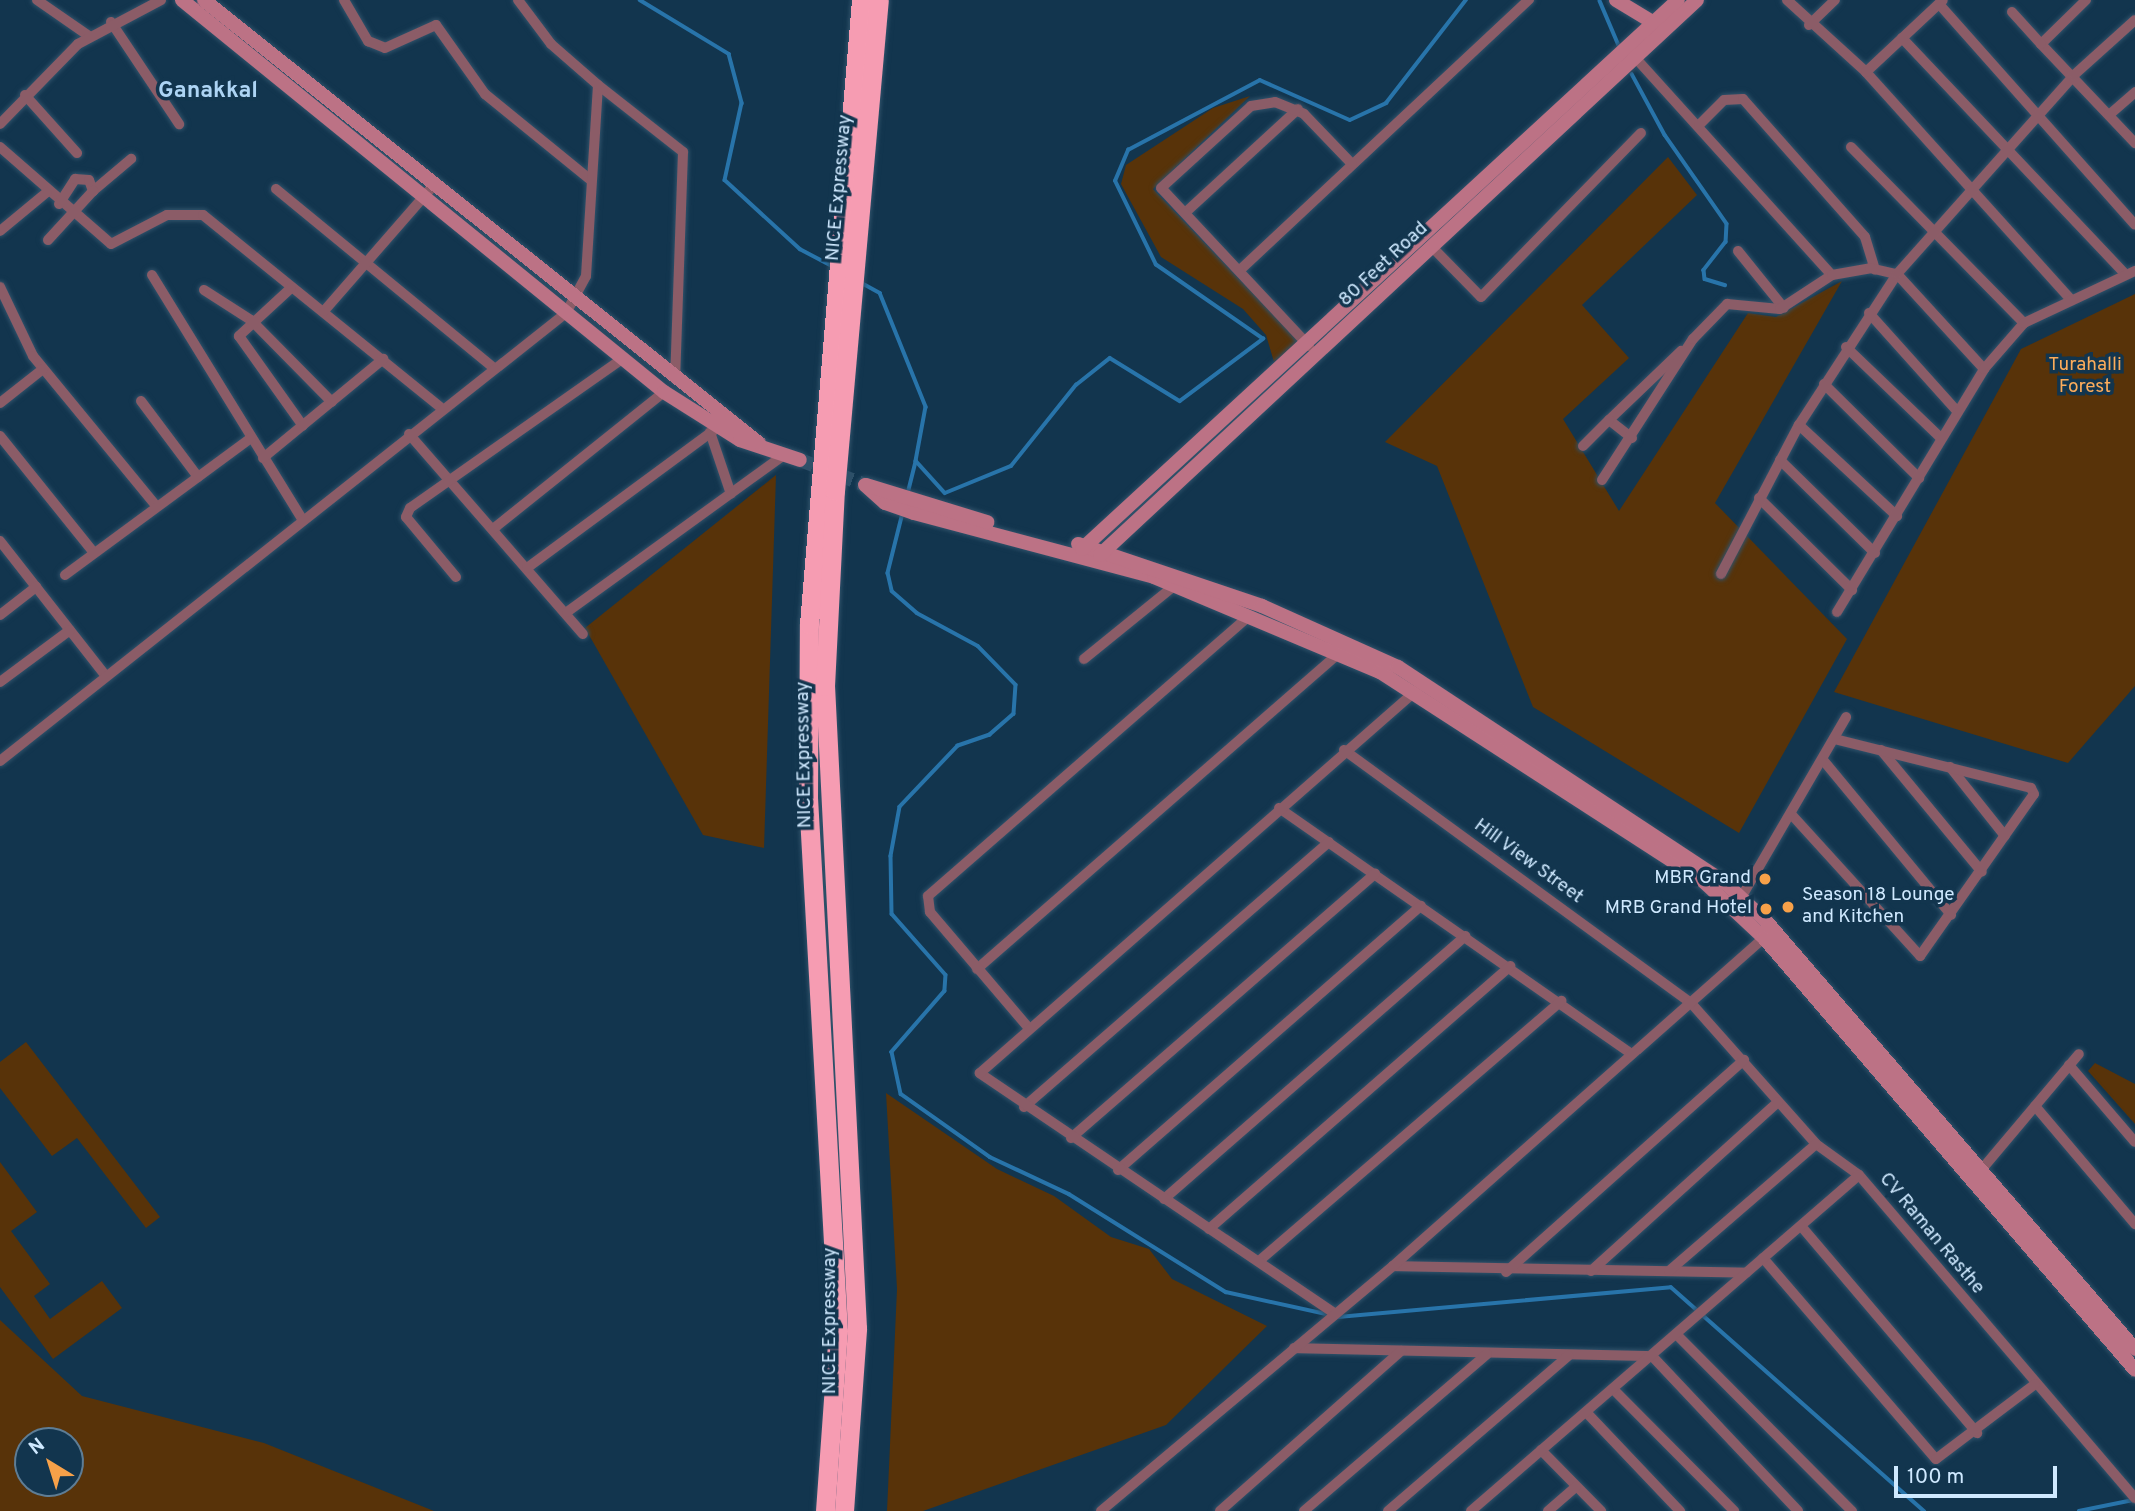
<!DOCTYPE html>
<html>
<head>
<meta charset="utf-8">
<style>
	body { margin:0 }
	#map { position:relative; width:2135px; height:1511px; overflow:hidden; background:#12354e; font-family:Overpass,sans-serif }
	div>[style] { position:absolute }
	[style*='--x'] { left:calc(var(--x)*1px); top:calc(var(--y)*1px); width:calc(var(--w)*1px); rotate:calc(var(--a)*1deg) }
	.green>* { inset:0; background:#583309 }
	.stream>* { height:3.5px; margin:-1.75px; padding:0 1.75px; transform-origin:1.75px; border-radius:1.75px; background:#2874aa }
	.secondary-tunnel>* { height:14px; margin-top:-7px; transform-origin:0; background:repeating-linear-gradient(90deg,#2e5069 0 14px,transparent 0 21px) }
	.roads { filter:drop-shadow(0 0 2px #30526a) drop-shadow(0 0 2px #30526a) }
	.street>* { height:10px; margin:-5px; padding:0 5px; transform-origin:5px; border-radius:5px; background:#8b5c67 }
	.secondary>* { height:14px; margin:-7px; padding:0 7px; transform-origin:7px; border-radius:7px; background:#bc7285 }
	.highway>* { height:19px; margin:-9.5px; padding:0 9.5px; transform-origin:9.5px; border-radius:9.5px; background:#f69cb2 }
	.dots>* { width:19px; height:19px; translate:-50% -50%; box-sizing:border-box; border:4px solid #12354e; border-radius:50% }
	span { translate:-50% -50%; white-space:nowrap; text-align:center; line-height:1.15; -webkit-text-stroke:7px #12354e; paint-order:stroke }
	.street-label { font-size:19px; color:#cfe9ff }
	.park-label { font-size:19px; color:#fcac5b }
	.poi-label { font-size:19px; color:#cfe9ff }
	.right { translate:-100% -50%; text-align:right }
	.left { translate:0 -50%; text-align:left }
	.quarter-label { font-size:23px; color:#add4f4; font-weight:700 }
	.north { position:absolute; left:14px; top:1427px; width:70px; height:70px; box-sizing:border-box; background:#12354e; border:2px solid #5e7d95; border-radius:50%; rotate:322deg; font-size:19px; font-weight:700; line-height:28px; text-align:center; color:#cfe9ff }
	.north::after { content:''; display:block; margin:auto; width:24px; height:32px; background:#f7a149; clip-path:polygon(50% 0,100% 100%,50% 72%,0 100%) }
	.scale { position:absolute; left:1894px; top:1466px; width:163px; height:32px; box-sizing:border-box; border:4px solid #cfe9ff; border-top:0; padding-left:9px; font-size:21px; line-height:24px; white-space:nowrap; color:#cfe9ff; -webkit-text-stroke:5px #12354e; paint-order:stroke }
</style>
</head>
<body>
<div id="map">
	<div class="green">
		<i style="clip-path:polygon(1250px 96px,1153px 189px,1299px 342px,1274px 362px,1266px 335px,1243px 309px,1161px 257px,1121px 184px,1126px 165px,1213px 108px)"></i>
		<i style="clip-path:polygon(1668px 157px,1697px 195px,1582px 305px,1629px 358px,1563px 419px,1619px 511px,1748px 313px,1776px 317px,1842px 281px,1715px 503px,1847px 639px,1739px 833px,1533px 707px,1437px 466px,1385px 442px)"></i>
		<i style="clip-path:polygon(2135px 294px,2135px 686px,2068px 763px,1834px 692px,2021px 349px)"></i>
		<i style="clip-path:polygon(776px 475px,764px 848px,703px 835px,585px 628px)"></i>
		<i style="clip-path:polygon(26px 1042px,160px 1217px,146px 1228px,77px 1138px,52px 1156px,0 1088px,0 1062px)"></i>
		<i style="clip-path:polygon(2095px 1063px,2135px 1084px,2135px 1124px,2088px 1071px)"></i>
		<i style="clip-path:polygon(886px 1093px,997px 1169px,1054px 1196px,1111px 1237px,1149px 1249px,1172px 1279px,1267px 1326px,1166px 1425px,923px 1511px,887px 1511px,897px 1289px)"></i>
		<i style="clip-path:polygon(0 1162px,37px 1212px,11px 1231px,50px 1284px,34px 1296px,50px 1319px,102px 1281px,122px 1308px,53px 1359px,0 1287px)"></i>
		<i style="clip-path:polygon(evenodd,0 1320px,82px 1396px,264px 1443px,434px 1511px,0 1511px,0 1320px,28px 1441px,70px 1441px,70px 1483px,28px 1483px,28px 1441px)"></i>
	</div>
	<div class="stream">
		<i style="--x:640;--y:0;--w:104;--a:31.2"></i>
		<i style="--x:729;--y:54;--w:51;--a:75.1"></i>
		<i style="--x:742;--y:103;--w:79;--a:102.4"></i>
		<i style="--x:725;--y:180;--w:102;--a:42.6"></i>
		<i style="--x:800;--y:249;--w:36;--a:28"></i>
		<i style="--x:1600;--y:1;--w:51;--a:66.9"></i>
		<i style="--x:1632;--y:74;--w:69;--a:61.6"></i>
		<i style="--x:1665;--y:135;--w:108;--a:55.1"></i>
		<i style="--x:1727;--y:224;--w:18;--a:93"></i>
		<i style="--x:1726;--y:242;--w:36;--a:128"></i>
		<i style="--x:1704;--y:270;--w:9;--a:84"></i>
		<i style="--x:1705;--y:279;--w:21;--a:17"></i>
		<i style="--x:860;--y:282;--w:23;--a:29"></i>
		<i style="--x:880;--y:293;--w:123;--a:68"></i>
		<i style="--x:926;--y:407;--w:55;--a:100.5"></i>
		<i style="--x:916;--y:461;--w:43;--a:47.8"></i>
		<i style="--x:945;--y:493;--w:71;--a:-22.2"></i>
		<i style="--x:1011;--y:466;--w:104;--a:-51.3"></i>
		<i style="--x:1076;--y:385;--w:43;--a:-38.5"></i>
		<i style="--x:1110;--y:358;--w:82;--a:31.6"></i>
		<i style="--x:1180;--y:401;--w:104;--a:-36.8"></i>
		<i style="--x:1263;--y:339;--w:130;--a:-145.3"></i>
		<i style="--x:1156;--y:265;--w:93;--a:-116"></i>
		<i style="--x:1115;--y:181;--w:34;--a:-67"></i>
		<i style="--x:1128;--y:150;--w:149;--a:-27.9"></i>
		<i style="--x:1260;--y:80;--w:98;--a:24"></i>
		<i style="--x:1350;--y:120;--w:40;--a:-25"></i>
		<i style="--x:1386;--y:103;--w:130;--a:-52.2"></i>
		<i style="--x:908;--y:492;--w:32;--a:-76"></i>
		<i style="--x:903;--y:513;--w:62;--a:104"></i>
		<i style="--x:888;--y:573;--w:18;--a:77"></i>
		<i style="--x:892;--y:591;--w:33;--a:41"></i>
		<i style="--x:917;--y:613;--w:69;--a:28.4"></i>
		<i style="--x:978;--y:646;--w:54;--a:45.7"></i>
		<i style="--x:1016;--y:685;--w:29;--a:94"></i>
		<i style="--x:1014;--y:714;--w:32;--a:139"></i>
		<i style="--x:990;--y:735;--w:34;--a:161"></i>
		<i style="--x:958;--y:746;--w:84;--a:133.6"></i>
		<i style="--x:900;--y:807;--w:50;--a:100.4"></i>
		<i style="--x:891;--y:856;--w:58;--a:89"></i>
		<i style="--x:892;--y:914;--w:81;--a:48.5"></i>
		<i style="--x:946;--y:975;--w:16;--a:94"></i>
		<i style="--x:945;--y:991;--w:81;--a:131"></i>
		<i style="--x:892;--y:1052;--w:43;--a:77.9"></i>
		<i style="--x:901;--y:1094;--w:109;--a:35.3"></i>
		<i style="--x:990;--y:1157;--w:87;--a:25.1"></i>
		<i style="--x:1069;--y:1194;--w:185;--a:32"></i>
		<i style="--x:1226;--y:1292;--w:107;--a:12.4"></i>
		<i style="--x:1338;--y:1317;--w:334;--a:-5.1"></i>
		<i style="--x:1671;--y:1287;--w:338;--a:41.5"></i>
		<i style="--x:2079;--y:1511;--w:55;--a:-11.5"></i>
	</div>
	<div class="secondary-tunnel">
		<i style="--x:800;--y:460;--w:70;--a:21"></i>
	</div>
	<div class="roads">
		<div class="street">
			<i style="--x:37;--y:0;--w:63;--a:34.7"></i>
			<i style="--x:344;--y:0;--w:48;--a:59.7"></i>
			<i style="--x:368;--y:41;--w:18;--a:22"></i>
			<i style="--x:385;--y:48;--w:56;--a:-24.3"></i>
			<i style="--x:436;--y:25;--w:85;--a:54.6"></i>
			<i style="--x:485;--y:94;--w:136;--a:39.1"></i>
			<i style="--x:518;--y:0;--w:55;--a:53.1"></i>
			<i style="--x:551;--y:44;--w:62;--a:41.1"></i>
			<i style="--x:1787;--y:0;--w:107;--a:42.3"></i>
			<i style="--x:1866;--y:72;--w:307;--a:48"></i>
			<i style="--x:2086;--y:0;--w:63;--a:135.6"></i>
			<i style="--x:2041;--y:44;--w:137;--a:46.5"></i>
			<i style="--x:1939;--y:4;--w:295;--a:48.4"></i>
			<i style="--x:2012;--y:12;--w:43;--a:47.8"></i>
			<i style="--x:111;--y:22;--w:123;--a:56.3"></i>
			<i style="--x:1809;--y:25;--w:36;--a:-44"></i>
			<i style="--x:1902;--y:38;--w:325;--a:46.6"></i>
			<i style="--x:1632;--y:54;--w:298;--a:47.9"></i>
			<i style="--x:1866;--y:72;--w:105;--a:-43.1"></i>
			<i style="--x:25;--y:95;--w:78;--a:48.1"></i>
			<i style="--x:2109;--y:115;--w:35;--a:-41"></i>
			<i style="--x:0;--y:124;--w:112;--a:-45.7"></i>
			<i style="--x:78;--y:44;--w:94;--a:-27.9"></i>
			<i style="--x:1699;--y:125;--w:35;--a:-45"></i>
			<i style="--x:1724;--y:100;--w:19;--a:-3"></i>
			<i style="--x:1743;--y:99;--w:184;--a:48.5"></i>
			<i style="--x:1865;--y:237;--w:34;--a:73"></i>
			<i style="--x:0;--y:147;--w:147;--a:41.1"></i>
			<i style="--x:111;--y:244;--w:63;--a:-27.4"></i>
			<i style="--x:167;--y:215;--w:36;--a:0"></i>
			<i style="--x:203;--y:215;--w:305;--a:39"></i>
			<i style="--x:1851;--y:147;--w:247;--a:45.5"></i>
			<i style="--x:276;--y:189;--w:281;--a:39.4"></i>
			<i style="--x:59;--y:204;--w:30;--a:-57"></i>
			<i style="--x:75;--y:179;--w:14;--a:4"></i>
			<i style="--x:89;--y:180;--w:12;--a:70"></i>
			<i style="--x:93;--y:191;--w:50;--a:-40.1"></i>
			<i style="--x:1186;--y:212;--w:152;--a:-42.6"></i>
			<i style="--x:0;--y:231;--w:60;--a:-39.6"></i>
			<i style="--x:48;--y:240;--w:67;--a:-47.4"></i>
			<i style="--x:1432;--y:247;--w:70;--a:45.6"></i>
			<i style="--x:1481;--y:297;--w:229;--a:-45.7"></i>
			<i style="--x:1738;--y:251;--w:73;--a:51.1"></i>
			<i style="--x:1240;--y:270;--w:396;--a:-43.1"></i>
			<i style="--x:152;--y:275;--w:286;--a:58.4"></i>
			<i style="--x:0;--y:287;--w:76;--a:64.4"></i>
			<i style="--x:33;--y:356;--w:195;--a:50.6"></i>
			<i style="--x:291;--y:288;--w:71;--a:137.3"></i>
			<i style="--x:239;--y:336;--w:110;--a:54.6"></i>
			<i style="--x:204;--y:290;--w:56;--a:32.6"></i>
			<i style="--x:251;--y:320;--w:115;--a:45.4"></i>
			<i style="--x:324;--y:311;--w:166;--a:-48.9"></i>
			<i style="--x:1869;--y:313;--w:132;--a:48.1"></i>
			<i style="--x:1309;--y:346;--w:216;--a:-133.1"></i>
			<i style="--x:1161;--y:188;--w:122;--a:-42.3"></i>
			<i style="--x:1251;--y:106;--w:24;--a:-9"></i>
			<i style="--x:1275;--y:102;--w:31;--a:22"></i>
			<i style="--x:1304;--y:114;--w:69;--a:46.2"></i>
			<i style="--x:1846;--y:347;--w:132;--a:43.8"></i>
			<i style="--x:1824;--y:384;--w:134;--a:44.7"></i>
			<i style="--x:141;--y:401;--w:95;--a:53.1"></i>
			<i style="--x:0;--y:403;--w:55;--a:-38.3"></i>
			<i style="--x:1799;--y:425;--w:134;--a:42.9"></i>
			<i style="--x:710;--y:432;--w:65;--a:71.3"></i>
			<i style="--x:409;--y:434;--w:265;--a:49"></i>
			<i style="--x:0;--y:436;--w:150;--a:51.2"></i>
			<i style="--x:1632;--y:438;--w:29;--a:-142"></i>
			<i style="--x:1609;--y:420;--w:100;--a:-43.8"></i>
			<i style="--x:1583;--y:446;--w:37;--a:-45"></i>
			<i style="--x:263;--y:458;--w:156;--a:-39.5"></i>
			<i style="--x:1780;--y:460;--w:133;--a:44.4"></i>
			<i style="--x:1602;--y:480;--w:168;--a:-57.2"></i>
			<i style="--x:1693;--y:339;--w:49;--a:-45.8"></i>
			<i style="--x:1727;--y:304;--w:53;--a:5.4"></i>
			<i style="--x:1780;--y:309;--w:62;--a:-33.2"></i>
			<i style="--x:1832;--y:275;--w:39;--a:-10"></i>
			<i style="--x:1870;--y:268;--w:28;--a:13"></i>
			<i style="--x:1897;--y:274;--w:129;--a:47.5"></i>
			<i style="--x:1759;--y:498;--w:131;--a:44.7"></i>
			<i style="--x:493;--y:529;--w:219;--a:-38.7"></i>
			<i style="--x:0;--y:541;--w:172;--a:51.9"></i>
			<i style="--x:527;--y:568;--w:236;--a:-36.4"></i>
			<i style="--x:1721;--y:574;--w:168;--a:-62.4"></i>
			<i style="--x:1799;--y:425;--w:180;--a:-57"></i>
			<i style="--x:1897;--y:274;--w:266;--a:-48.3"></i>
			<i style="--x:2074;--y:75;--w:82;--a:-42"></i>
			<i style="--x:65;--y:575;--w:231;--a:-36.4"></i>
			<i style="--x:456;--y:577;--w:78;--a:-129.8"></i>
			<i style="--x:406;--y:517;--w:10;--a:-66"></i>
			<i style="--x:410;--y:508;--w:259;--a:-35.1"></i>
			<i style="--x:567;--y:612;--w:268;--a:-35.9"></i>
			<i style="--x:1837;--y:612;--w:284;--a:-58.8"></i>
			<i style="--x:1984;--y:369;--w:61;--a:-49"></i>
			<i style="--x:2024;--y:323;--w:123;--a:-25.1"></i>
			<i style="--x:0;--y:615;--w:46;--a:-37.9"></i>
			<i style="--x:1084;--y:659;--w:117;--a:-39.1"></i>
			<i style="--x:0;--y:682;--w:87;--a:-36.6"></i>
			<i style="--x:1344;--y:750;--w:429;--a:36.1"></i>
			<i style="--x:1691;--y:1003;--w:188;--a:48.4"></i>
			<i style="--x:1816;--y:1144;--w:53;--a:35.8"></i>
			<i style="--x:1859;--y:1175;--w:425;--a:49.5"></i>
			<i style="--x:1881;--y:750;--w:158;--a:50.4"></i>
			<i style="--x:1823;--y:760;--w:201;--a:50.4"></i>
			<i style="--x:0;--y:761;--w:722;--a:-38.36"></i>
			<i style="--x:566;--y:313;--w:42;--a:-61.6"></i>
			<i style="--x:586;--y:276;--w:191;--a:-86.4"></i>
			<i style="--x:598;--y:85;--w:108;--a:38.2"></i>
			<i style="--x:683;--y:152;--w:227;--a:92"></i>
			<i style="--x:1950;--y:767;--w:88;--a:51.4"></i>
			<i style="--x:1279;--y:808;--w:430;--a:34.9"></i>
			<i style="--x:1791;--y:814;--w:192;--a:47.7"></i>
			<i style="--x:1920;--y:956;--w:198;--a:-54.9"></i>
			<i style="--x:2034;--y:794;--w:7;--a:-117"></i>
			<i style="--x:2031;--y:788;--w:203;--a:-166"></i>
			<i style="--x:1742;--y:896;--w:207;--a:-59.8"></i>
			<i style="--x:977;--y:969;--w:479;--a:-41.1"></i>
			<i style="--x:1027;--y:1026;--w:150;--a:-130.4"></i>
			<i style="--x:930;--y:912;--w:16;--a:-97"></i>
			<i style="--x:928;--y:896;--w:426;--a:-41.1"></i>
			<i style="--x:2069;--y:1065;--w:101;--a:49.4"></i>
			<i style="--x:2035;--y:1106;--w:155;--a:49.7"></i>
			<i style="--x:1024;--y:1107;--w:404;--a:-41"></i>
			<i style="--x:1071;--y:1138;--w:403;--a:-41"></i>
			<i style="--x:1118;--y:1170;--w:402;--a:-41.1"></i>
			<i style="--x:1977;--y:1175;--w:158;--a:-49.9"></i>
			<i style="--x:1164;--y:1199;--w:400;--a:-41.1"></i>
			<i style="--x:1801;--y:1226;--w:272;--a:49.6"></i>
			<i style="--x:1209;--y:1229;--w:400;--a:-41.1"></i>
			<i style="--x:1763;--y:1258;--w:265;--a:49.3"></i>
			<i style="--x:1936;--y:1459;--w:124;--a:-37.1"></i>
			<i style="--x:1259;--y:1261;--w:399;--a:-40.7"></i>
			<i style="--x:1393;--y:1266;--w:353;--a:1.1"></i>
			<i style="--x:1591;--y:1271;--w:252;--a:-42.1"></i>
			<i style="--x:1669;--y:1271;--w:194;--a:-40.8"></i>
			<i style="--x:1506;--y:1272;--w:319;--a:-41.7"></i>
			<i style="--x:1334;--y:1313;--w:428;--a:-145.9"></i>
			<i style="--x:980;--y:1073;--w:582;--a:-41.24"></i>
			<i style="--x:1678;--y:1336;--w:247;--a:45.2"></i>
			<i style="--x:1294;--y:1348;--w:358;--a:1.3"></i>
			<i style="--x:1652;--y:1356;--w:213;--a:46.7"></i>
			<i style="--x:1613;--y:1389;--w:172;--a:45.2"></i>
			<i style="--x:1586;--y:1412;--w:137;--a:46.5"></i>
			<i style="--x:1541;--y:1450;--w:86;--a:45.5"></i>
			<i style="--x:1101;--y:1511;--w:381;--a:-40"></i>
			<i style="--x:1393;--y:1266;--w:501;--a:-41.52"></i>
			<i style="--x:1220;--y:1511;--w:242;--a:-41.5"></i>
			<i style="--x:1304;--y:1511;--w:241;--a:-40.6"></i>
			<i style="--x:1388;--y:1511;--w:238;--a:-40.7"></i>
			<i style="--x:1471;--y:1511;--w:513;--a:-40.89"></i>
			<i style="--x:1548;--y:1511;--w:37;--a:-41"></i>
		</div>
		<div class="secondary">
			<i style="--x:182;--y:0;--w:621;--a:39.12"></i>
			<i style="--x:664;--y:392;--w:90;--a:32.3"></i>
			<i style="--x:740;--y:440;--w:63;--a:18.4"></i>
			<i style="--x:204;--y:0;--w:710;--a:38.6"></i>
			<i style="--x:1616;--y:0;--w:44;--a:31.2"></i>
			<i style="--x:865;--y:485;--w:27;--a:42"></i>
			<i style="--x:885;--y:503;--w:31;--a:19"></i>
			<i style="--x:914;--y:513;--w:248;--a:14.9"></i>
			<i style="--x:1154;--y:577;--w:245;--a:22.8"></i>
			<i style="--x:1380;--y:672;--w:385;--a:32.9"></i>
			<i style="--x:1703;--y:881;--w:83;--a:43.1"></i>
			<i style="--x:1764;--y:938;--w:569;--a:49.34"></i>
			<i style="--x:866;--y:485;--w:127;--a:17"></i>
			<i style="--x:1078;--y:544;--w:194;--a:18.6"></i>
			<i style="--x:1262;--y:606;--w:149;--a:24.2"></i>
			<i style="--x:1398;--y:667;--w:391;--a:33.4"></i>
			<i style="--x:1724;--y:882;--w:57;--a:42.9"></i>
			<i style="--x:1766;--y:921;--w:565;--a:49.23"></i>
			<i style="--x:1082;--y:549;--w:810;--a:-42.65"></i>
			<i style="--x:1100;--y:555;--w:815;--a:-42.91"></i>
		</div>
		<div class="highway">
			<i style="--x:825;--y:1511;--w:180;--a:-85.9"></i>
			<i style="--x:838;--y:1331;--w:535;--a:-93.22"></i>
			<i style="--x:808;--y:797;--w:173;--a:-89.7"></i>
			<i style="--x:809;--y:624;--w:626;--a:-85.24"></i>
			<i style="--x:844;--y:1511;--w:183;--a:-85.9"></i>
			<i style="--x:857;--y:1328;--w:643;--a:-92.85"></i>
			<i style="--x:825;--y:686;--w:195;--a:-87.1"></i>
			<i style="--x:835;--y:491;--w:493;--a:-84.9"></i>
		</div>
	</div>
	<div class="dots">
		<i style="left:1765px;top:879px;background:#f7a149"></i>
		<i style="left:1788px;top:907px;background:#f7a149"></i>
		<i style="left:1766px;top:909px;background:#f7a149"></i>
	</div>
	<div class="street-label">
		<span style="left:840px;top:188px;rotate:-85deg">NICE Expressway</span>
		<span style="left:1384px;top:265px;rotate:-43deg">80 Feet Road</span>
		<span style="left:805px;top:755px;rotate:-91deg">NICE Expressway</span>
		<span style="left:1528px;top:862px;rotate:36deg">Hill View Street</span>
		<span style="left:1931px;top:1234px;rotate:50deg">CV Raman Rasthe</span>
		<span style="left:831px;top:1321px;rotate:-90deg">NICE Expressway</span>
	</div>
	<div class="park-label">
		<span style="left:2085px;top:377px">Turahalli<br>Forest</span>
	</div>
	<div class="poi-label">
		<span class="right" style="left:1751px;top:879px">MBR Grand</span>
		<span class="left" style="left:1802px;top:907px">Season 18 Lounge<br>and Kitchen</span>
		<span class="right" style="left:1752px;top:909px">MRB Grand Hotel</span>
	</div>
	<div class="quarter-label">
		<span style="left:208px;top:92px">Ganakkal</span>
	</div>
	<div class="north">N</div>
	<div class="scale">100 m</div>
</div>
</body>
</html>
